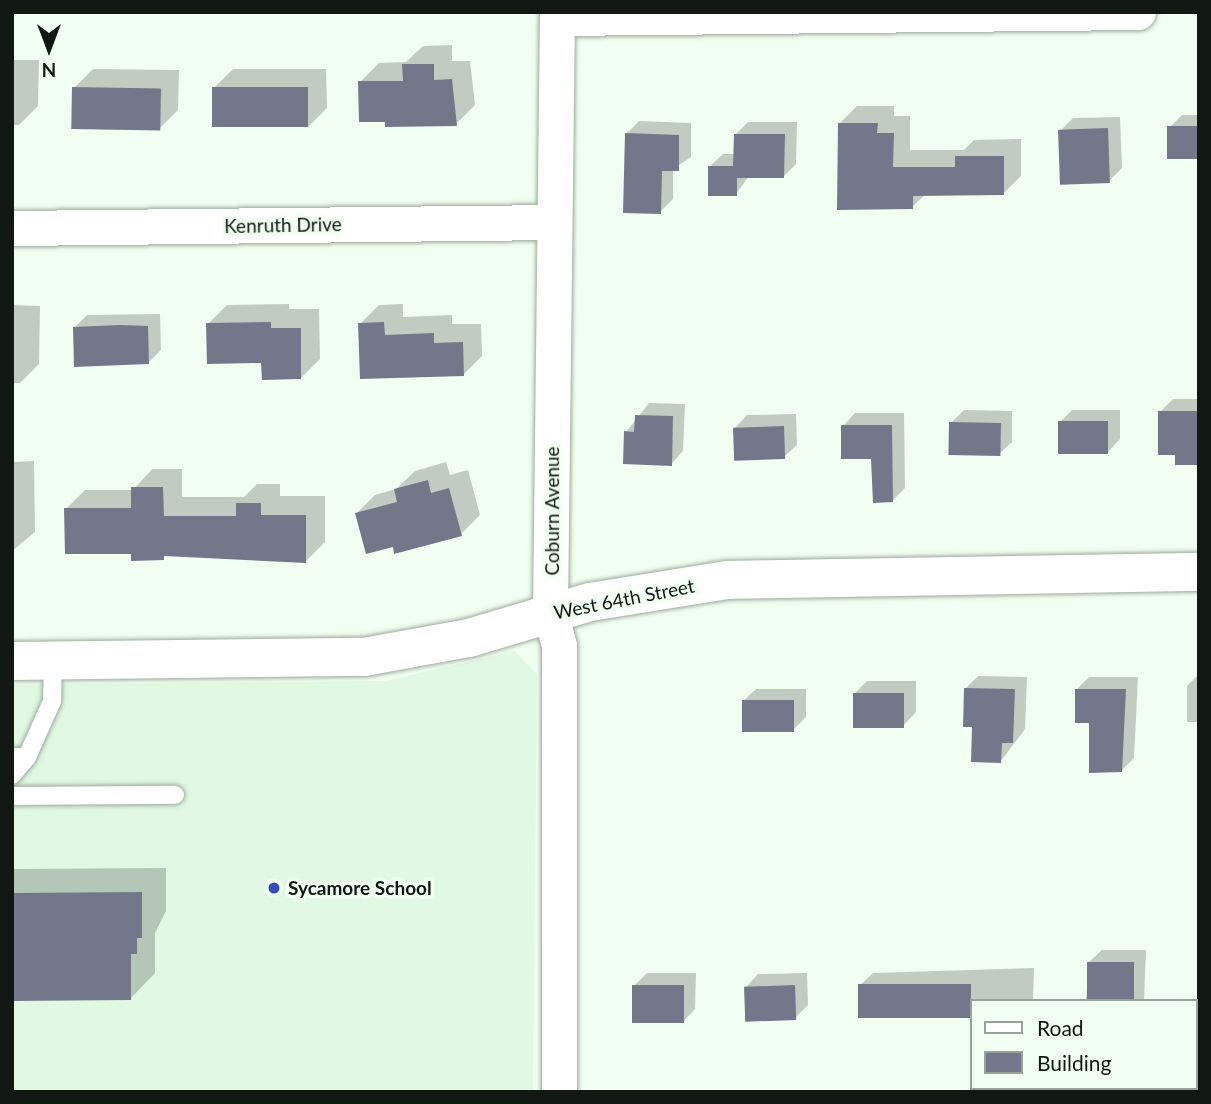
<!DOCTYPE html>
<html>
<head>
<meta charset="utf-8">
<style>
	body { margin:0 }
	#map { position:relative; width:1211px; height:1104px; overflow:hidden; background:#f1fff2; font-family:Lato,sans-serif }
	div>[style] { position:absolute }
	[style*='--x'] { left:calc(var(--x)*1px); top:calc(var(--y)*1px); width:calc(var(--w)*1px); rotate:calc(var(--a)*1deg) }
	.built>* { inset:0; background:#e1f8e3 }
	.shadow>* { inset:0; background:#0003; transform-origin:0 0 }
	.building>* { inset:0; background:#72788a; transform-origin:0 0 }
	.roads { filter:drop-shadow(0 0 2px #9bab9d) drop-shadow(0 0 2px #9bab9d) }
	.lane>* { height:18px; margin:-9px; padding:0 9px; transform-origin:9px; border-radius:9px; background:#fff }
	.street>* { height:35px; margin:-17.5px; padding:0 17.5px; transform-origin:17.5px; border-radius:17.5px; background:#fff }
	.secondary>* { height:38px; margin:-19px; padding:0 19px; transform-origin:19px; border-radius:19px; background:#fff }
	.dots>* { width:19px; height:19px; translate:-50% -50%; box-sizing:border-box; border:4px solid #f1fff2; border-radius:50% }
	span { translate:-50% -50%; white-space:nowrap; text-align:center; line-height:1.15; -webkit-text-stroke:7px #f1fff2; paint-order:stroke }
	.street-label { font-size:19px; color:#111712 }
	.poi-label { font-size:19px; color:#111712; font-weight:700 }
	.left { translate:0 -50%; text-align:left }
	.frame { position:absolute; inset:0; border:14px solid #111712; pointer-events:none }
	.legend { position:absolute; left:970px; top:999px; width:228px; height:91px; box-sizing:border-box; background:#f1fff2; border:2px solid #97a298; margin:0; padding:9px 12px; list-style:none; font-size:21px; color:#111712 }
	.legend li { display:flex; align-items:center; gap:14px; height:35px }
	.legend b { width:35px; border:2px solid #97a298 }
	.north { position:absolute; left:14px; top:14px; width:70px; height:70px; -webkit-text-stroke:5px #f1fff2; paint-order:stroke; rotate:180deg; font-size:19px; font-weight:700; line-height:28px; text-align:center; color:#111712 }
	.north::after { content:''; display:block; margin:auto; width:24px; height:32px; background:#111712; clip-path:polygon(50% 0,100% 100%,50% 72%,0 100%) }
</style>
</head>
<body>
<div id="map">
	<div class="built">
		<i style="clip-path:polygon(515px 651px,537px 674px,533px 1092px,12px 1092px,12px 685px,385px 681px)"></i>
	</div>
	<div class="shadow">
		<i style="clip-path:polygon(452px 45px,452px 61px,470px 61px,475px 105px,456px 124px,360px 82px,379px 63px,406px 62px,423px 46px)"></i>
		<i style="clip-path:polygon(12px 60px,39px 60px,38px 106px,19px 125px,12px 125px)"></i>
		<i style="clip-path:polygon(93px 69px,179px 70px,178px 110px,159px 129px,74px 88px)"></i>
		<i style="clip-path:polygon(233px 69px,326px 69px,327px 108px,308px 127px,214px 88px)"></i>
		<i style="clip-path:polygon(857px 106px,894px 106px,894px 116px,910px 116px,910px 150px,964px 150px,974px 140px,1021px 139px,1021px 176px,1004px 193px,926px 194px,912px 207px,840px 123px)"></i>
		<i style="clip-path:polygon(1182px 115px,1199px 115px,1199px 157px,1169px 128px)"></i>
		<i style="clip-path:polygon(1120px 117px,1122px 168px,1109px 181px,1060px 131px,1073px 118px)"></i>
		<i style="clip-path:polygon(639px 121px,691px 123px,691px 157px,673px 169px,673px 199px,660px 212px,626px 134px)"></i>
		<i style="clip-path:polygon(748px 122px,797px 122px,796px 164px,784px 176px,749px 176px,736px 194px,710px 166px,723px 154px,735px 154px,736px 134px)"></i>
		<i style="clip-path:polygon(289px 304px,289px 309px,319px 309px,320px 359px,301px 378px,208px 324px,227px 305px)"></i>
		<i style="clip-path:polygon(403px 304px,403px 317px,452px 315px,452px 324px,481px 324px,482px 356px,463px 375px,360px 324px,379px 305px)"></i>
		<i style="clip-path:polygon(12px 305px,40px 306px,39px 364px,20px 383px,12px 383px)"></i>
		<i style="clip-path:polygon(160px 314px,161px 350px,148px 363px,75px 327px,87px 315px)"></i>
		<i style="clip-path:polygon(1173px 399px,1199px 399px,1199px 463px,1177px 453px,1160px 412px)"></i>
		<i style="clip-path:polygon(649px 403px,685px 404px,683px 451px,671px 464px,626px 432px)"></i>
		<i style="clip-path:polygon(964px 410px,1012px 411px,1012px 442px,999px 454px,951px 423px)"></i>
		<i style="clip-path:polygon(1072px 410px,1120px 410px,1120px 439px,1108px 452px,1060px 422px)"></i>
		<i style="clip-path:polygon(855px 413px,904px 413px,905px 488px,892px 501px,873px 457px,843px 426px)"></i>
		<i style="clip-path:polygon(796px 414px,797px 445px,784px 457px,735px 428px,747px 415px)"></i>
		<i style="clip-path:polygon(34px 461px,35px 532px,12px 551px,12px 462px)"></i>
		<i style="clip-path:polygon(446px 462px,450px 475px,468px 470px,480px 515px,461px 534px,394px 545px,356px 514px,375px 495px,396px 489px,415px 471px)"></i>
		<i style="clip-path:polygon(152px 469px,182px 469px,182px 497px,244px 497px,257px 484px,280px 484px,280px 496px,325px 496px,325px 542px,306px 561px,167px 554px,163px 558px,132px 552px,66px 509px,85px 490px,133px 490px)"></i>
		<i style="clip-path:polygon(1199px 674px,1199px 722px,1187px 722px,1187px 686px)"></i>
		<i style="clip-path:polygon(978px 676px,1027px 677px,1025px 729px,1001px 761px,974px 725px,965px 689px)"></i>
		<i style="clip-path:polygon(1089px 677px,1138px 677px,1134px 758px,1121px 771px,1076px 690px)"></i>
		<i style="clip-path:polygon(867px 681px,916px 681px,916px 712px,904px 725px,854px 694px)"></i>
		<i style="clip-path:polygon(756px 689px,806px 689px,806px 717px,793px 730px,743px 701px)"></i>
		<i style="clip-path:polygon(166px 868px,166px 911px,155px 933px,155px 973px,131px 998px,12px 999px,12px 869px)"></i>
		<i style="clip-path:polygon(1102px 950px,1146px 950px,1144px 1001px,1086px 1001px,1089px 962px)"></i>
		<i style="clip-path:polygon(1034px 968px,1033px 1001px,971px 1001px,971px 1016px,860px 1015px,860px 985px,873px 973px)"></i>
		<i style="clip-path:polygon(647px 973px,696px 973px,695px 1009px,683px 1022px,634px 986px)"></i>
		<i style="clip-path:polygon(807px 973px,808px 1005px,795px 1018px,746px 987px,758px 974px)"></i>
		<i style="left:1199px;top:977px;width:33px;height:2px;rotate:90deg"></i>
	</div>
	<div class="building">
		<i style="clip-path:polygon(402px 64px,434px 64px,434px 80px,452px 79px,457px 126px,385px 127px,385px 122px,359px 122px,358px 81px,403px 81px)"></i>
		<i style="left:72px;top:87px;width:89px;height:42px;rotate:1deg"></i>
		<i style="left:212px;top:87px;width:96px;height:40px"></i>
		<i style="clip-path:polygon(838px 123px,878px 123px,877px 133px,894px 133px,893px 167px,955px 167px,955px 156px,1004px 156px,1004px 195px,913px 196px,913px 209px,837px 210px)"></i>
		<i style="left:1199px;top:126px;width:33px;height:32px;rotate:90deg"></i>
		<i style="left:1108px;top:128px;width:55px;height:50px;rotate:88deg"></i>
		<i style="clip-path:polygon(625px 133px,679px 135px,679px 171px,662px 171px,661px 214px,623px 213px)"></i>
		<i style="clip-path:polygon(734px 134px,785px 134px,784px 178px,737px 178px,737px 196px,708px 196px,708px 166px,733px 166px)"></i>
		<i style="clip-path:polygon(271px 322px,271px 328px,301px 328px,301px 379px,262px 380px,261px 363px,207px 364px,206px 323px)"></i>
		<i style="clip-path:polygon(384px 322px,385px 335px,434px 333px,434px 343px,463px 342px,464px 376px,360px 379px,358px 323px)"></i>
		<i style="clip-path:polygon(121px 325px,148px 326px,149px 364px,74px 367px,73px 327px)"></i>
		<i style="clip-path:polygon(1158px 411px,1199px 411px,1199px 465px,1175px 465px,1175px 455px,1158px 455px)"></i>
		<i style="clip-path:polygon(635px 415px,673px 416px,672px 466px,623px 464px,624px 431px,634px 432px)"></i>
		<i style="left:1058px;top:421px;width:50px;height:33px"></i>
		<i style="left:949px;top:422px;width:52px;height:33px;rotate:1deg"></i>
		<i style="clip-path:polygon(841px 425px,892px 425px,893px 502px,873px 503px,871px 459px,841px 459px)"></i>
		<i style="left:784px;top:426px;width:33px;height:51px;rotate:88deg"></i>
		<i style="clip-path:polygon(428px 480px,431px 493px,449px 488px,462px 536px,394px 554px,393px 547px,366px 554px,355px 513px,397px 502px,394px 489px)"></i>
		<i style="clip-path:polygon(131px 487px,163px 487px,164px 516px,236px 516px,236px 503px,261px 503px,261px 515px,306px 515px,306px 563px,164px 556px,164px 560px,131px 561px,131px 554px,65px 554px,64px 508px,131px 508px)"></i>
		<i style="clip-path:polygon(964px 688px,1015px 689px,1013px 743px,1002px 743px,1001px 763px,971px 762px,972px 727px,963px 727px)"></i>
		<i style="clip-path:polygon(1075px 689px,1126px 689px,1122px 772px,1089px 773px,1089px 723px,1075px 723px)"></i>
		<i style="left:853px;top:693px;width:51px;height:35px"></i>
		<i style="left:742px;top:700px;width:52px;height:32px"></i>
		<i style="clip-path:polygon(142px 892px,142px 938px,137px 938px,137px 954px,131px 954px,131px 1000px,12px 1001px,12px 893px)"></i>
		<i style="left:1087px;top:962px;width:47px;height:39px"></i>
		<i style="left:971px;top:984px;width:34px;height:113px;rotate:90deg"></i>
		<i style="left:632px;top:985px;width:52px;height:38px"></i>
		<i style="left:795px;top:985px;width:35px;height:51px;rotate:88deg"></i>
	</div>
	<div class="roads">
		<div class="lane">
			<i style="--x:12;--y:757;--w:15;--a:0"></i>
			<i style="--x:27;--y:757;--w:61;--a:-65.9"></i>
			<i style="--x:52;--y:701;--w:41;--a:-88.6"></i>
			<i style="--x:12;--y:775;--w:23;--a:-50"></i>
			<i style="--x:12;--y:796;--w:163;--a:-0.4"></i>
		</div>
		<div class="street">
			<i style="--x:557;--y:12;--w:600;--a:90.67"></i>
			<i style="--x:550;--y:612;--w:34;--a:75"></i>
			<i style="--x:559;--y:645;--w:447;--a:90"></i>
			<i style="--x:557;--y:18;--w:581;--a:-0.59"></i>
			<i style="--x:12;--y:228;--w:542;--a:-0.63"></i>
		</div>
		<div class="secondary">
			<i style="--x:12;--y:661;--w:352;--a:-0.7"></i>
			<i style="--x:364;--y:657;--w:107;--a:-10.3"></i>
			<i style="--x:469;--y:638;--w:126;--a:-16.6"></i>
			<i style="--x:590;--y:602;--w:139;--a:-9.1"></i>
			<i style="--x:727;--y:580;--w:472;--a:-1"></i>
		</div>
	</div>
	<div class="dots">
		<i style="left:274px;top:888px;background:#334bbd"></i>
	</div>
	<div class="street-label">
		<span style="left:283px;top:225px;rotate:-1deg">Kenruth Drive</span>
		<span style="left:552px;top:511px;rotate:-90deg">Coburn Avenue</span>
		<span style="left:624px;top:599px;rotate:-11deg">West 64th Street</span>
	</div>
	<div class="poi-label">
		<span class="left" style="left:288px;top:888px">Sycamore School</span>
	</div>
	<div class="frame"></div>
	<ul class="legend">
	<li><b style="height:9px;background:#fff"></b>Road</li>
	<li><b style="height:19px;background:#72788a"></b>Building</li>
	</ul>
	<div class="north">N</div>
</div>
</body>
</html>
